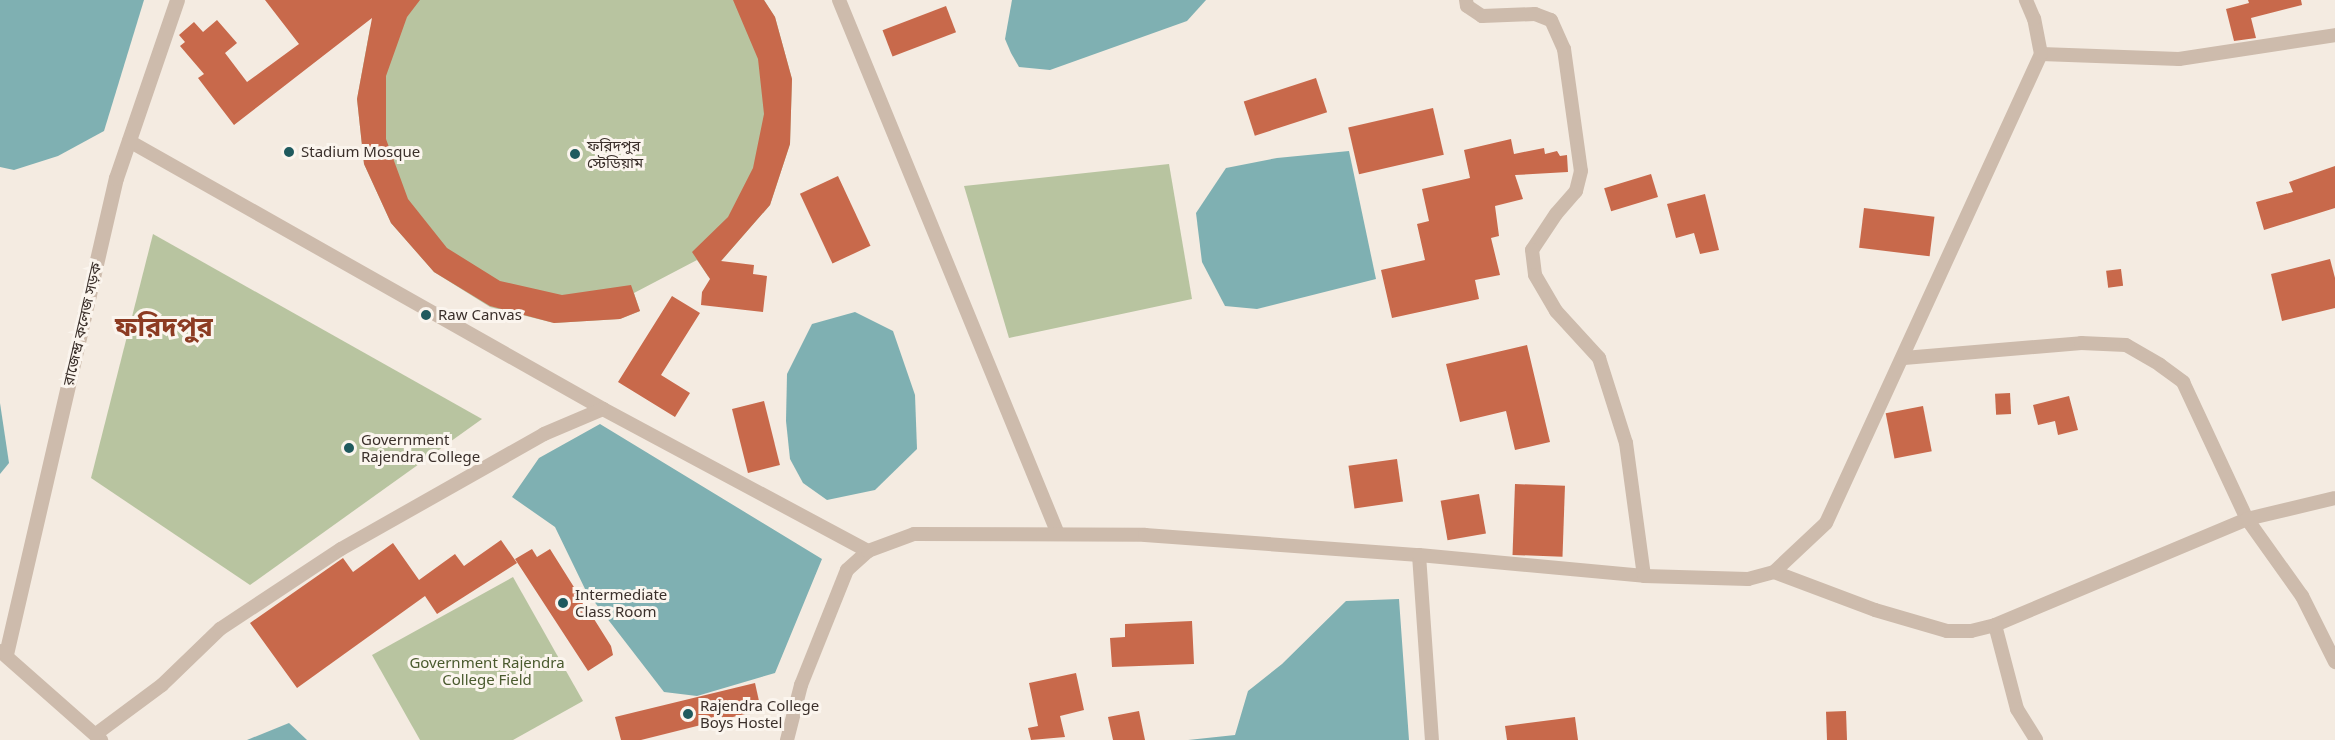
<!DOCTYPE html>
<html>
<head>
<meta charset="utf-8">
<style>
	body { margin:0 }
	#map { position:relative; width:2335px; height:740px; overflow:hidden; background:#f4ebe1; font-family:"Noto Sans","Noto Sans Bengali",sans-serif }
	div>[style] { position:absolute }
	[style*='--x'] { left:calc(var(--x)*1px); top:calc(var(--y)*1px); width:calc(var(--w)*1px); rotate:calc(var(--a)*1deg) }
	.green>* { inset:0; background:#b8c4a0 }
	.water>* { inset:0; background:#7fb0b2 }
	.building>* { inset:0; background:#c8694b; transform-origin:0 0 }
	.minor>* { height:14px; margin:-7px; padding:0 7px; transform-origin:7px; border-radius:7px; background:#cdbbac }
	.tertiary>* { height:15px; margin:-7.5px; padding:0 7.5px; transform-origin:7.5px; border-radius:7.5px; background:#cdbbac }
	.dots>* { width:16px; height:16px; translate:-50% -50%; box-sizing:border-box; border:3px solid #fbf5ee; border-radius:50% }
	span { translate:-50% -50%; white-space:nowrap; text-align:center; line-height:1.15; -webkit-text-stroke:6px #fbf5ee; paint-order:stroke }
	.poi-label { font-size:15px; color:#3b302b }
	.left { translate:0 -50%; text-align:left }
	.street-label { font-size:15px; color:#3b302b }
	.park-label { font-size:15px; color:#4a5a2e }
	.town-label { font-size:27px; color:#8c3b22; font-weight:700 }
</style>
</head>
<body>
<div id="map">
	<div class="green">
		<i style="clip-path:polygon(395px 0,764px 0,775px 17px,792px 79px,790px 144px,770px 205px,708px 276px,697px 260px,634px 293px,640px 311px,620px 319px,554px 323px,490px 307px,434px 272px,391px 223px,364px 164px,357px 99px,370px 28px)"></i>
		<i style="clip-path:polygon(1169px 164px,1192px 299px,1009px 338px,964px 186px)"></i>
		<i style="clip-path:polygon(153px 234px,482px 419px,250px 585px,91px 478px)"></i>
		<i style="clip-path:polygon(513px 577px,583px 701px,513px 740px,420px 740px,372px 655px)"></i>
	</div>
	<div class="water">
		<i style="clip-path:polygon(0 0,144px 0,104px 131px,58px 156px,14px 170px,0 167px)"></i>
		<i style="clip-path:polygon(1012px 0,1206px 0,1187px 21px,1050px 70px,1019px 67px,1011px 53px,1005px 39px)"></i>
		<i style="clip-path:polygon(1349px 151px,1376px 279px,1257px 309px,1225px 306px,1202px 262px,1196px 213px,1226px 168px,1277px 158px)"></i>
		<i style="clip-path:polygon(855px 312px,893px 331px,915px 395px,917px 449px,875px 490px,827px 500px,803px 483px,790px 459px,786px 421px,787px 374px,812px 324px)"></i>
		<i style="clip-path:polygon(0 403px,9px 463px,0 474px)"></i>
		<i style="clip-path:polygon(600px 424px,822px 559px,775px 673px,697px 696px,664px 692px,586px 591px,555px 527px,512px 497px,539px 458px)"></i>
		<i style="clip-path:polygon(1399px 599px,1409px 740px,1188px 740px,1235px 735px,1248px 691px,1282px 664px,1346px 601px)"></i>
		<i style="clip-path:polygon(289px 723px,307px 740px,247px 740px)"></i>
	</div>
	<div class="building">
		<i style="clip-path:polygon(265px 0,420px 0,407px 17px,386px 76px,386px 139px,408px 199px,447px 248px,500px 281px,562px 295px,631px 285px,640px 311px,620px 319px,554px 323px,490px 306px,434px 272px,391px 223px,364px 164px,357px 99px,372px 18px,234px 125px,198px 78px,204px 74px,180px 46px,185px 42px,179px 35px,194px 22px,203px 32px,217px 20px,237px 43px,225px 53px,247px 82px,299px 44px)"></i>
		<i style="clip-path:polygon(733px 0,764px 0,775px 17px,792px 79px,790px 144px,770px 205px,721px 261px,754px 265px,753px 274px,767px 276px,763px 312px,701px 305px,702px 292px,710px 279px,692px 252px,728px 217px,753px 168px,764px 114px,758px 59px)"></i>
		<i style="clip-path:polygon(2248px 0,2301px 0,2302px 5px,2251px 18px,2256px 38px,2234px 41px,2226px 9px,2249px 3px)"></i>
		<i style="left:946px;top:6px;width:28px;height:68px;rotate:69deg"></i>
		<i style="left:1316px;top:78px;width:36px;height:76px;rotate:72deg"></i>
		<i style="left:1433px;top:108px;width:48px;height:87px;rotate:77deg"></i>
		<i style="clip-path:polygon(1511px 139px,1514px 154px,1544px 148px,1545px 154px,1557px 151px,1560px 156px,1567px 155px,1568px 172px,1515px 175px,1523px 199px,1495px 206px,1499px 236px,1491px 238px,1500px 275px,1475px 280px,1479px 299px,1392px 318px,1381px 270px,1425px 260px,1417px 224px,1429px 221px,1422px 189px,1470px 178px,1464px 150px)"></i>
		<i style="clip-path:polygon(2335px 166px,2335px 208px,2264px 230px,2256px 202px,2293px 192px,2289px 182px)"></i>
		<i style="left:1651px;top:174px;width:24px;height:49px;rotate:73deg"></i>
		<i style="left:838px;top:176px;width:77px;height:42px;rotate:65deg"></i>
		<i style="clip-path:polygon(1705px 194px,1719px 250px,1700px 254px,1694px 233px,1676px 238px,1667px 204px)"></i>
		<i style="left:1864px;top:208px;width:71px;height:40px;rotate:7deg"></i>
		<i style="clip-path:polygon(2330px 259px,2335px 278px,2335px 308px,2282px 321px,2271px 274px)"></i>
		<i style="left:2121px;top:269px;width:17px;height:15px;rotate:83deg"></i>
		<i style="clip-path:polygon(672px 296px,700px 313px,661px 375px,690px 393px,675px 417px,618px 382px)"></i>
		<i style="clip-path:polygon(1527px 345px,1550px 442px,1515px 450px,1506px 411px,1460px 422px,1446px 364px)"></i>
		<i style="left:2010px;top:393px;width:21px;height:15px;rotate:87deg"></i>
		<i style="clip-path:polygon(2069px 396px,2078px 430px,2058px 435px,2055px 421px,2038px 425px,2033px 405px)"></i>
		<i style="left:764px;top:401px;width:66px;height:33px;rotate:76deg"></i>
		<i style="left:1923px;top:406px;width:46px;height:38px;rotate:79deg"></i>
		<i style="left:1397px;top:459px;width:43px;height:49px;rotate:82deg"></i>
		<i style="left:1515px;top:484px;width:50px;height:71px;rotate:2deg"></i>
		<i style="left:1479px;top:494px;width:40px;height:39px;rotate:80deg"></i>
		<i style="clip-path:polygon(501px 540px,517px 563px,437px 614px,425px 596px,297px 688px,250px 623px,343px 558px,353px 572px,393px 543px,419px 580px,455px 554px,464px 566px)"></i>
		<i style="clip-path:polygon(532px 549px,537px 557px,550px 549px,611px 646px,613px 655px,588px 671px,515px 559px)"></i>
		<i style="clip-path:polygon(1192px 621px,1194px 664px,1112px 667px,1110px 638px,1125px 637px,1125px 624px)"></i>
		<i style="clip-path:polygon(1076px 673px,1084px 710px,1060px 716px,1065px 737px,1031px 740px,1028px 728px,1038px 726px,1029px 683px)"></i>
		<i style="clip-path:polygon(755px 683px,761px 710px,641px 740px,621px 740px,615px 717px)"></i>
		<i style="clip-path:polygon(1139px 711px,1145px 740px,1113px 740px,1108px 717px)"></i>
		<i style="left:1846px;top:711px;width:29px;height:20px;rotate:88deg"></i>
		<i style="clip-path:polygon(1575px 717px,1578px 740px,1507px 740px,1505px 726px)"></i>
	</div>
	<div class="minor">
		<i style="--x:839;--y:0;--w:577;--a:67.7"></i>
		<i style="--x:1466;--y:0;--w:6;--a:81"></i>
		<i style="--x:1467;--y:6;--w:18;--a:34"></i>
		<i style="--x:1482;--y:16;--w:53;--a:-2.2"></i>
		<i style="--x:1535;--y:14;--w:17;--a:21"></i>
		<i style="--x:1551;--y:20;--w:32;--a:66"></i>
		<i style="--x:1564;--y:49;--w:123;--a:82.1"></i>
		<i style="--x:1581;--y:171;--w:21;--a:104"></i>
		<i style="--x:1576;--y:191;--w:30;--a:131"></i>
		<i style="--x:1556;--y:214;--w:43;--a:123.7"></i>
		<i style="--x:1532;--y:250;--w:25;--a:83"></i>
		<i style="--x:1535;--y:275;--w:42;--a:59.7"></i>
		<i style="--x:1556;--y:311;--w:64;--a:47.5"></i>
		<i style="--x:1599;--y:358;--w:89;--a:72.4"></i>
		<i style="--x:1626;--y:443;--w:134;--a:82.3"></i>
		<i style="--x:2041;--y:54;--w:138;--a:2.1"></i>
		<i style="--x:2179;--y:59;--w:158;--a:-8.7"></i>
		<i style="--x:129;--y:141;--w:545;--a:29.48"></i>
		<i style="--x:603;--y:409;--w:301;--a:28.2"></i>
		<i style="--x:1904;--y:358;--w:178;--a:-4.8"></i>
		<i style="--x:2081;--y:343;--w:45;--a:2.5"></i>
		<i style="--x:2126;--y:345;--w:39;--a:30"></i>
		<i style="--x:2160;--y:365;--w:29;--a:36"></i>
		<i style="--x:2183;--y:382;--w:151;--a:65"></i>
		<i style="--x:2247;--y:519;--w:95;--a:54.5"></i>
		<i style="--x:2302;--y:596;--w:74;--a:63.4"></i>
		<i style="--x:1419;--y:555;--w:185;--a:86"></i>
		<i style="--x:1774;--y:572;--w:108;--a:20.6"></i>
		<i style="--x:1875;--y:610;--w:75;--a:16.3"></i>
		<i style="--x:1947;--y:631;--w:24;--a:0"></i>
		<i style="--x:1971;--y:631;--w:25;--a:-14"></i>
		<i style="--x:1995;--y:625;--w:273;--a:-22.8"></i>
		<i style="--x:2247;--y:519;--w:90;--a:-13.4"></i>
		<i style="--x:1995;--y:625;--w:87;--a:75.3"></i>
		<i style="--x:2017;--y:709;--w:36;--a:58"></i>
		<i style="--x:0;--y:651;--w:135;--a:41.4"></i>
		<i style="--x:96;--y:734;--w:82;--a:-36.6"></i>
		<i style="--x:162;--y:685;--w:81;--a:-44"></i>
		<i style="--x:220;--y:629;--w:145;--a:-33.5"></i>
		<i style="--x:341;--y:549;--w:233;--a:-29.5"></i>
		<i style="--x:544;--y:434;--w:64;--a:-23"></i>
		<i style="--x:787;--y:740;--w:57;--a:-75.7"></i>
		<i style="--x:801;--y:685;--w:124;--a:-68.2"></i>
		<i style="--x:847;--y:570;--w:28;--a:-42"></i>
		<i style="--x:868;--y:551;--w:49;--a:-20.3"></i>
		<i style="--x:914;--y:534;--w:231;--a:0.2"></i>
		<i style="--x:1145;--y:535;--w:275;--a:4.2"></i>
		<i style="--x:1419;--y:555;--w:226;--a:5.3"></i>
		<i style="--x:1644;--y:576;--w:104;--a:1.7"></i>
		<i style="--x:1748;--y:579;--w:27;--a:-15"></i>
		<i style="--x:1774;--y:572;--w:71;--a:-43.3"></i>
		<i style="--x:1826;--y:523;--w:516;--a:-65.37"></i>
		<i style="--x:2041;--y:54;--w:36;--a:-101"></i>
		<i style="--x:2034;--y:19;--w:21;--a:-113"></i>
	</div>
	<div class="tertiary">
		<i style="--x:6;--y:654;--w:489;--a:-77"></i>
		<i style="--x:116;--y:178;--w:188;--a:-71.1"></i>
	</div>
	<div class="dots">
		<i style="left:289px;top:152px;background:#1f5a5e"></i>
		<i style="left:575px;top:154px;background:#1f5a5e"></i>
		<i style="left:426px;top:315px;background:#1f5a5e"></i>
		<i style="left:349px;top:448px;background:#1f5a5e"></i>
		<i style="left:563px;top:603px;background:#1f5a5e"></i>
		<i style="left:688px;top:714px;background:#1f5a5e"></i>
	</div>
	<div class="poi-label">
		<span class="left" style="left:587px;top:154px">ফরিদপুর<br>স্টেডিয়াম</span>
		<span class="left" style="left:301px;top:152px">Stadium Mosque</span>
		<span class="left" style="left:438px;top:315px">Raw Canvas</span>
		<span class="left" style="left:361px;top:448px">Government<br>Rajendra College</span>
		<span class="left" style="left:575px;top:603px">Intermediate<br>Class Room</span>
		<span class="left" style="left:700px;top:714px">Rajendra College<br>Boys Hostel</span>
	</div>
	<div class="street-label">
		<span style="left:82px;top:324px;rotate:-77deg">রাজেন্দ্র কলেজ সড়ক</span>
	</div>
	<div class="park-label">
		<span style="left:487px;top:671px">Government Rajendra<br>College Field</span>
	</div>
	<div class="town-label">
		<span style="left:164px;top:326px">ফরিদপুর</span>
	</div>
</div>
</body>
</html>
